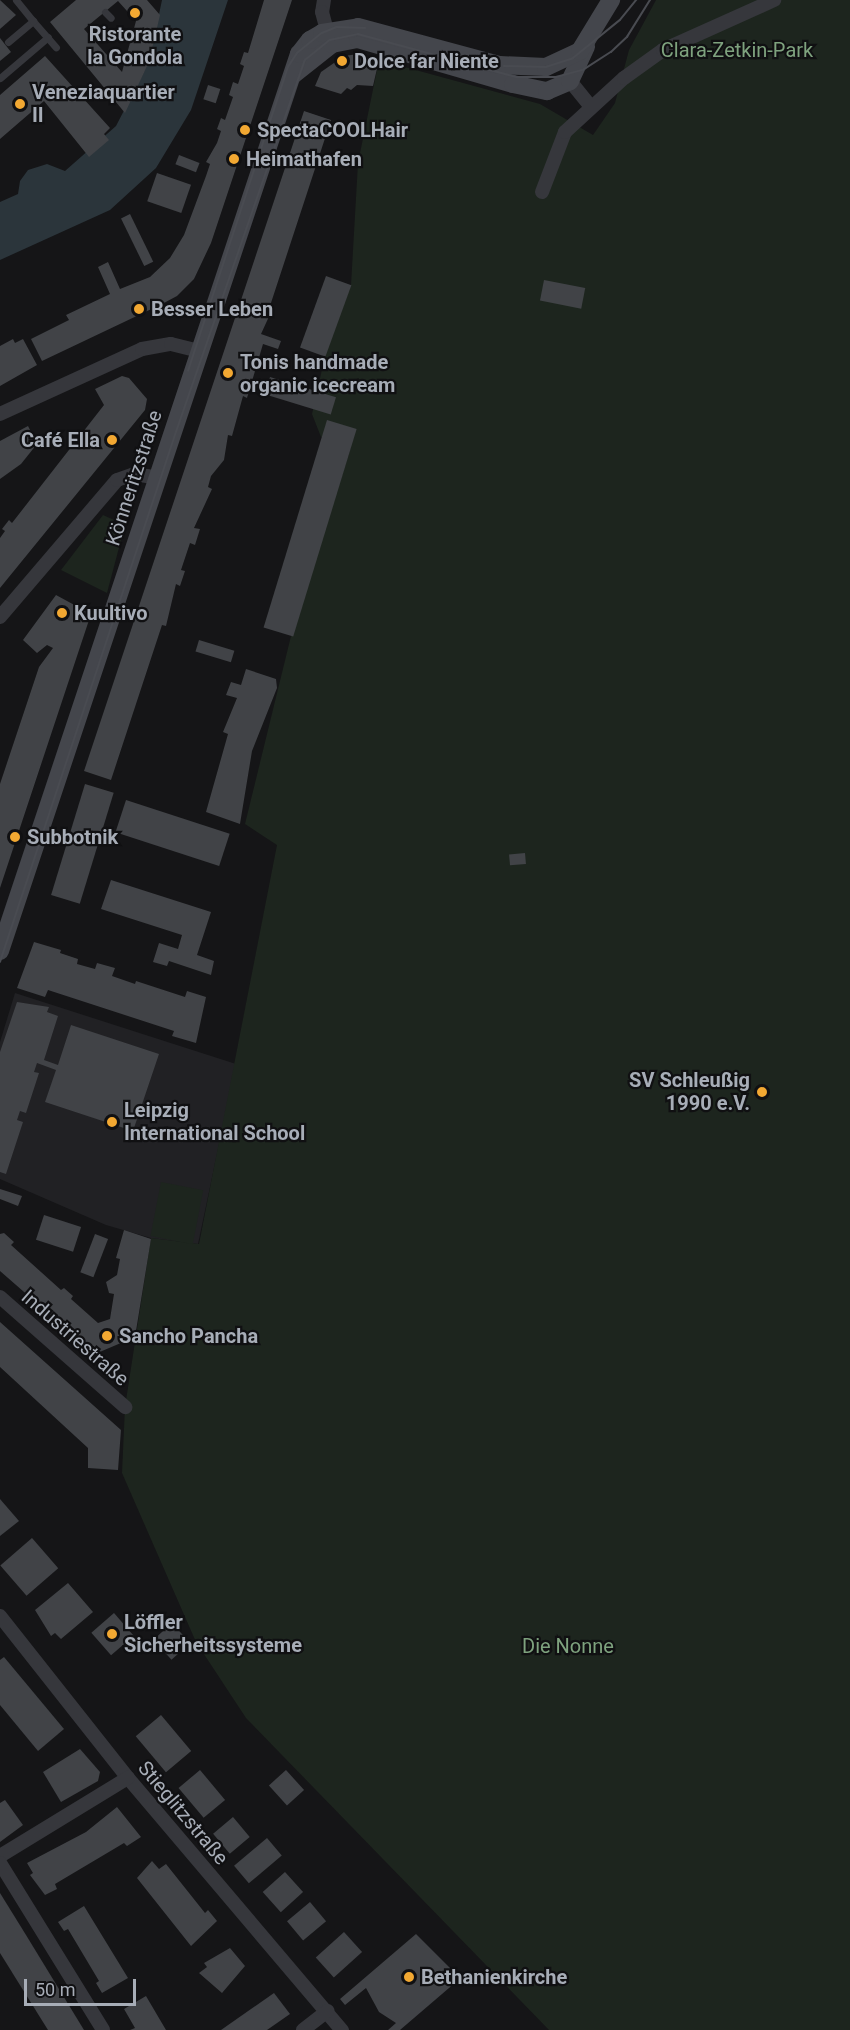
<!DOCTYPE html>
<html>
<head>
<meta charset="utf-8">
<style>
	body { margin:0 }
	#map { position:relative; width:850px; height:2030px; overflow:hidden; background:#151517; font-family:Roboto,sans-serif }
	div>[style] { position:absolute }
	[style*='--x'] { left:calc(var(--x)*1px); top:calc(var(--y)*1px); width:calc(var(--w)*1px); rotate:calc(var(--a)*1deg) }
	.built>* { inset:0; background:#212124 }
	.green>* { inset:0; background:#1d251e; transform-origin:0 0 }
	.water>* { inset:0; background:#2b353b }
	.building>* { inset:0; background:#414347; transform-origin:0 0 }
	.lane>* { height:7px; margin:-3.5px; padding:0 3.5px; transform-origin:3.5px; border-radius:3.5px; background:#36373c }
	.street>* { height:14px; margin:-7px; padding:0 7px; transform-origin:7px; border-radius:7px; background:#36373c }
	.secondary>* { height:18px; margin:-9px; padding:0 9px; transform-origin:9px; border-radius:9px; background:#44464c }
	.tram>* { height:1.5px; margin:-0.75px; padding:0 0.75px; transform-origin:0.75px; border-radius:0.75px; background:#494b51 }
	.dots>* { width:16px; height:16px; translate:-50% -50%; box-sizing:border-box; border:3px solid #101012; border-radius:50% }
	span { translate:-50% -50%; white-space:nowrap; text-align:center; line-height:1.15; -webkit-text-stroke:4.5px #101012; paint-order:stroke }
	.poi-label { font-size:20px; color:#a7adb7; font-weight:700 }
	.left { translate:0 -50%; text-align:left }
	.right { translate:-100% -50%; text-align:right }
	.park-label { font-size:20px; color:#7ea27e }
	.street-label { font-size:20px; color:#a7adb7 }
	.scale { position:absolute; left:24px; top:1979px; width:112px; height:27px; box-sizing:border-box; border:3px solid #a7adb7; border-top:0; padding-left:8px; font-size:18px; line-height:21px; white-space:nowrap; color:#a7adb7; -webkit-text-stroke:4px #101012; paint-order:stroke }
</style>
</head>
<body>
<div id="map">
	<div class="built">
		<i style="clip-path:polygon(15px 993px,236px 1064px,198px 1244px,151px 1238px,106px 1225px,0 1179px,0 1042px)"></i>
	</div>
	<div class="green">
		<i style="clip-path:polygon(656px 0,850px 0,850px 2030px,549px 2030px,246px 1718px,196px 1642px,122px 1473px,125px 1407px,151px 1238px,199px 1244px,277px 845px,245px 824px,291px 636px,351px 447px,321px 437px,312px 414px,325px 356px,351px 285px,358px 163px,379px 60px,540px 104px,593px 135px,615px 103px,629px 50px)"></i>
		<i style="clip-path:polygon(103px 515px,125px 525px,107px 593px,61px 570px)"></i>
		<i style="left:161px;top:1182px;width:43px;height:55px;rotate:11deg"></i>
	</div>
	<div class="water">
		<i style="clip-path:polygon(162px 0,228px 0,191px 110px,156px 168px,110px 210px,0 260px,0 202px,18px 194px,20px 181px,28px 170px,47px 164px,65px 171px,116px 126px,149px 62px)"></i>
	</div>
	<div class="building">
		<i style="clip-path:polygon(0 0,16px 15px,0 29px)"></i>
		<i style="clip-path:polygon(evenodd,76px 0,147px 0,160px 15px,149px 62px,125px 113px,50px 22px,76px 0,118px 1px,136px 21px,122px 72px,84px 29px,118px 1px)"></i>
		<i style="clip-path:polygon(264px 0,292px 0,211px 243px,194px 279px,177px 296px,162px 304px,42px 361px,31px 339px,69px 320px,66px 315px,110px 294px,98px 267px,108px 262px,120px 289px,150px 277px,170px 258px,184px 235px,206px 176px,210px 164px,206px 162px,217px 143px,221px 131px,217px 129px,221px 118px,225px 120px,233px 97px,229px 95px,233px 82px,238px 84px,244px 66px,240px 64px,244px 52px,248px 53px)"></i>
		<i style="clip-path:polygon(0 38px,11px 52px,0 61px)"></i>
		<i style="clip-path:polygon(358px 54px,379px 60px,373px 86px,357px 85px,351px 90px,347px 88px,341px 94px,315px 86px,321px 72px,344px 56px)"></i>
		<i style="clip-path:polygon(45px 56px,110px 128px,104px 134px,109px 140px,89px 157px,44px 101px,0 139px,0 95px)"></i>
		<i style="left:208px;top:85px;width:13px;height:15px;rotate:18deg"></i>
		<i style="clip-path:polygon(304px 111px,331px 120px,269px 309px,272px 310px,261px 334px,281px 341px,278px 349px,263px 344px,247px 398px,243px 396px,232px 436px,228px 435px,224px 460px,211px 476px,208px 487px,212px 489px,194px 528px,200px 529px,195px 545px,190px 543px,181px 570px,185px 571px,180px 586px,176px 584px,166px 626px,162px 625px,111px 780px,84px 771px)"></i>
		<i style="left:179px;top:155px;width:22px;height:10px;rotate:21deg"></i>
		<i style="left:157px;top:173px;width:36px;height:30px;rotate:19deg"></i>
		<i style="left:130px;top:214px;width:53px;height:10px;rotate:64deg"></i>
		<i style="left:326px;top:276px;width:27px;height:76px;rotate:20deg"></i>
		<i style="left:544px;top:280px;width:42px;height:21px;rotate:11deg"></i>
		<i style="clip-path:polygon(13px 339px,15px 343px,23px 339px,37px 365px,0 386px,0 346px)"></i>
		<i style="clip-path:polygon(122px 376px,129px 378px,147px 399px,145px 410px,0 588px,0 538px,5px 531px,2px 529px,9px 520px,12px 523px,104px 405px,95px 389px)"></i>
		<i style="left:270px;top:377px;width:69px;height:18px;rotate:17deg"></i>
		<i style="left:327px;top:420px;width:31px;height:217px;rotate:17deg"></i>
		<i style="clip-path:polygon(28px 426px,37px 444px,21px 464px,0 479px,0 441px)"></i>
		<i style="clip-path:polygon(56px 595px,91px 614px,0 888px,0 784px,39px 667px,53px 648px,47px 645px,37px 653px,23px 640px)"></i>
		<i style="left:199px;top:640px;width:37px;height:12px;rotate:17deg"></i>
		<i style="clip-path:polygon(246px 669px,276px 679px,277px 688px,252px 751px,240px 824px,206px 812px,228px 734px,223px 732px,237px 698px,226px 695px,231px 682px,241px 685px)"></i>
		<i style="left:85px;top:784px;width:30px;height:116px;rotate:17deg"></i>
		<i style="left:126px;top:800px;width:109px;height:34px;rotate:18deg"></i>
		<i style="left:525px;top:853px;width:11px;height:16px;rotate:85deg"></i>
		<i style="clip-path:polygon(111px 880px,211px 912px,197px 955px,214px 961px,211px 975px,169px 961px,167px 966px,153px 962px,159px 943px,178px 949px,182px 935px,101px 909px)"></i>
		<i style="clip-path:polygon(34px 942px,61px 950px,60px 953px,78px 959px,77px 964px,95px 969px,97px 963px,115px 968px,112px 976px,135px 984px,136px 981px,185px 997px,187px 991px,206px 997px,196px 1043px,172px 1036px,174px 1031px,48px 990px,45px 997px,17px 988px)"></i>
		<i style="clip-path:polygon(17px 1002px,49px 1007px,47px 1012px,58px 1016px,44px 1060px,58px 1065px,71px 1025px,159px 1054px,133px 1131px,45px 1102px,56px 1070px,37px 1063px,34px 1072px,39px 1073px,26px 1113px,20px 1111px,17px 1120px,23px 1122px,6px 1174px,0 1172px,0 1052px)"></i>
		<i style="clip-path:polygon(0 1189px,22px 1196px,18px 1206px,0 1199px)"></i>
		<i style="left:44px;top:1215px;width:39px;height:26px;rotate:18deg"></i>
		<i style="clip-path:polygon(124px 1230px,151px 1239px,135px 1337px,95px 1354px,0 1271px,0 1234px,4px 1233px,14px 1242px,11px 1245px,61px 1290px,64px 1288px,73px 1296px,71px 1299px,98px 1323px,110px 1319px,114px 1294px,109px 1293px,106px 1282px,117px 1275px,120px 1259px,116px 1258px)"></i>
		<i style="left:95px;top:1234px;width:14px;height:41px;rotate:21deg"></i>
		<i style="clip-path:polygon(0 1322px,121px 1430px,118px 1470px,88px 1468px,88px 1448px,0 1367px)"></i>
		<i style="clip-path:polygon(0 1499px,19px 1521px,0 1536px)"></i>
		<i style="left:32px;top:1538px;width:40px;height:42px;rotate:49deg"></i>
		<i style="clip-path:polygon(68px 1583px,93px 1612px,61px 1639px,55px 1633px,51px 1636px,35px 1610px)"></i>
		<i style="left:114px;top:1613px;width:30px;height:30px;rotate:49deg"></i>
		<i style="left:172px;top:1623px;width:27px;height:25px;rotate:48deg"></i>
		<i style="clip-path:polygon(4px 1657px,64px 1729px,38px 1751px,0 1705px,0 1660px)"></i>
		<i style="left:161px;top:1715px;width:47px;height:33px;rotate:50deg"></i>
		<i style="clip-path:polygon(80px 1749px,100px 1772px,98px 1781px,61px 1802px,43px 1772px)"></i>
		<i style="left:200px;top:1770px;width:39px;height:28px;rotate:50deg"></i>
		<i style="left:286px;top:1770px;width:27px;height:23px;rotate:48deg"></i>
		<i style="clip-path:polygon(5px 1800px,23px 1825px,0 1842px,0 1803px)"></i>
		<i style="clip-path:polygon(117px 1807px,141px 1837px,127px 1846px,124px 1843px,55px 1884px,57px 1889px,45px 1895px,30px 1875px,33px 1873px,27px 1863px,86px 1832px)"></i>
		<i style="left:233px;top:1817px;width:26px;height:26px;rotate:50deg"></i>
		<i style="left:267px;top:1838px;width:23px;height:43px;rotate:50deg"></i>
		<i style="clip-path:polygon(152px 1861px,159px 1869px,166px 1864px,205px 1913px,208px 1910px,217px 1921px,191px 1946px,137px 1878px)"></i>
		<i style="left:285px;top:1872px;width:27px;height:30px;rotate:48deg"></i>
		<i style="clip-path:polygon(0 1893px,26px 1935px,84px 2030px,48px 2030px,0 1953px)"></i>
		<i style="left:310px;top:1902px;width:25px;height:30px;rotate:50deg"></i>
		<i style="clip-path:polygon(84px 1906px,128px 1978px,102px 1993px,96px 1983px,99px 1981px,68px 1929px,64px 1931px,58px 1922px)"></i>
		<i style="left:344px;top:1932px;width:27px;height:38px;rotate:48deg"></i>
		<i style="clip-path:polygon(416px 1934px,451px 1969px,447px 1971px,456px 1982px,400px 2030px,388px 2030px,396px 2023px,379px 2012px,366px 1988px,345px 2005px,340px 1999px)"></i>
		<i style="clip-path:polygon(230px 1948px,245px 1966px,222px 1993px,199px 1973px,207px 1967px,204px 1963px)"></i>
		<i style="clip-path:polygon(274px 1993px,290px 2014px,267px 2030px,221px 2030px)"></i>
		<i style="clip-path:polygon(146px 1996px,166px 2030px,130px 2030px,135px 2028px,124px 2009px)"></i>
	</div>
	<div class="lane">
		<i style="--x:105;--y:12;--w:8;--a:45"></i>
		<i style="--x:33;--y:21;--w:35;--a:49"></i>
		<i style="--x:8;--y:42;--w:33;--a:-40"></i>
		<i style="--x:33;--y:21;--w:27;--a:-129"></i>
		<i style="--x:0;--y:78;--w:63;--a:-40.5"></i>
	</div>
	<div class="street">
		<i style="--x:324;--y:0;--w:12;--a:99"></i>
		<i style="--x:322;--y:12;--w:28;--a:75"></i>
		<i style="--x:570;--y:81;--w:33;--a:51"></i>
		<i style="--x:542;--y:192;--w:64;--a:-69"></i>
		<i style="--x:565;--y:132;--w:80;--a:-42.5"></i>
		<i style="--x:624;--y:78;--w:48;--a:-35.7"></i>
		<i style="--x:663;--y:50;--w:122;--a:-24.2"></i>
		<i style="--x:0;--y:414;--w:156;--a:-24.6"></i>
		<i style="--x:142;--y:349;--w:29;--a:-10"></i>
		<i style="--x:171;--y:344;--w:29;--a:14"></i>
		<i style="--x:0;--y:617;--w:180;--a:-49.5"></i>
		<i style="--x:117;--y:480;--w:18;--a:-19"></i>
		<i style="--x:134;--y:474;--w:24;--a:9"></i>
		<i style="--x:0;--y:1297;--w:167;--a:41.3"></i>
		<i style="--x:0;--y:1616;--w:206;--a:51.7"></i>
		<i style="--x:128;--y:1778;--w:331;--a:49.7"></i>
		<i style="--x:0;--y:1856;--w:150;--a:-31.4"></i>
		<i style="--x:0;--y:1863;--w:196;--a:58.3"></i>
		<i style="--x:303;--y:2030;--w:31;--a:-38"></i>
	</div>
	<div class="secondary">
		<i style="--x:293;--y:75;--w:50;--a:-38.5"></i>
		<i style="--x:332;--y:44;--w:26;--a:-11"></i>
		<i style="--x:358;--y:39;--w:161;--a:16.2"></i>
		<i style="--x:513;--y:84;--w:35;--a:12"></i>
		<i style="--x:547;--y:91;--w:25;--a:-23"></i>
		<i style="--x:570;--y:81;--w:38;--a:-65"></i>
		<i style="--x:0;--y:951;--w:946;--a:-71.57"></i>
		<i style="--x:299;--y:54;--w:18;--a:-52"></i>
		<i style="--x:310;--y:40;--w:14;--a:-30"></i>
		<i style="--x:322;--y:33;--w:36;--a:-9"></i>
		<i style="--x:358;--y:27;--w:146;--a:15.1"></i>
		<i style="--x:499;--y:65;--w:47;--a:2.4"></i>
		<i style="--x:546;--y:67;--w:38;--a:-25"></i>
		<i style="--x:580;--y:51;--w:60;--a:-58.7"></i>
	</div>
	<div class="tram">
		<i style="--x:504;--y:66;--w:42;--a:1.4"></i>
		<i style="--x:546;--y:67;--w:28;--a:-18"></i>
		<i style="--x:573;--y:58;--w:60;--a:-39"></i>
		<i style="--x:620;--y:20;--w:26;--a:-51"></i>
		<i style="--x:188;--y:371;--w:320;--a:-71.8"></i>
		<i style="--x:288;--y:67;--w:17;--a:-57"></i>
		<i style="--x:297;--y:53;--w:32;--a:-39"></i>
		<i style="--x:322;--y:33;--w:16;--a:-22"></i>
		<i style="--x:337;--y:27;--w:28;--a:2"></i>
		<i style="--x:0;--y:962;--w:558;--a:-71.63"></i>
		<i style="--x:176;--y:432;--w:394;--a:-70.9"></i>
		<i style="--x:305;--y:60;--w:32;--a:-39"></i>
		<i style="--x:330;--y:40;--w:29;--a:-12"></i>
		<i style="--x:358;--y:34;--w:164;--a:15.2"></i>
		<i style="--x:516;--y:77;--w:40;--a:0"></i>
		<i style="--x:556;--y:77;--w:28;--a:-15"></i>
		<i style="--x:583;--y:70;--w:33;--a:-33"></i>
		<i style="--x:611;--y:52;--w:22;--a:-43"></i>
		<i style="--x:627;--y:37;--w:44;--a:-58.1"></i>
	</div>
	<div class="dots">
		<i style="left:135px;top:13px;background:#f2a832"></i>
		<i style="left:342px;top:61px;background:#f2a832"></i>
		<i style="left:20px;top:104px;background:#f2a832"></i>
		<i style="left:245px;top:130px;background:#f2a832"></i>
		<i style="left:234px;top:159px;background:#f2a832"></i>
		<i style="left:139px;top:309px;background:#f2a832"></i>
		<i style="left:228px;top:373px;background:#f2a832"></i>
		<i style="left:112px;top:440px;background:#f2a832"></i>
		<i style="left:62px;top:613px;background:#f2a832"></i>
		<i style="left:15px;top:837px;background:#f2a832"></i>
		<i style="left:762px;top:1092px;background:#f2a832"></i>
		<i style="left:112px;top:1122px;background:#f2a832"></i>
		<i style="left:107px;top:1336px;background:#f2a832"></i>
		<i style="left:112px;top:1634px;background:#f2a832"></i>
		<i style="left:409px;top:1977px;background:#f2a832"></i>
	</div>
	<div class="poi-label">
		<span style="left:135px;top:46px">Ristorante<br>la Gondola</span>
		<span class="left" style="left:354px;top:61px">Dolce far Niente</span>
		<span class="left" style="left:32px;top:104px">Veneziaquartier<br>II</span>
		<span class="left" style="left:257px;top:130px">SpectaCOOLHair</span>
		<span class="left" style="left:246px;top:159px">Heimathafen</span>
		<span class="left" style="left:151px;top:309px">Besser Leben</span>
		<span class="left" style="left:240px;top:374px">Tonis handmade<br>organic icecream</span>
		<span class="right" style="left:100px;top:440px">Café Ella</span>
		<span class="left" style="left:74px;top:613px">Kuultivo</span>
		<span class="left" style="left:27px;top:837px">Subbotnik</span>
		<span class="right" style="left:750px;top:1092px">SV Schleußig<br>1990 e.V.</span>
		<span class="left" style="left:124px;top:1122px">Leipzig<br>International School</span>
		<span class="left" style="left:119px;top:1336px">Sancho Pancha</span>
		<span class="left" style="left:124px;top:1634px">Löffler<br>Sicherheitssysteme</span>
		<span class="left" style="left:421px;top:1977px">Bethanienkirche</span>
	</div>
	<div class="park-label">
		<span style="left:737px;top:50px">Clara-Zetkin-Park</span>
		<span style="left:568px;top:1646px">Die Nonne</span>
	</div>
	<div class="street-label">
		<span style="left:134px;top:478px;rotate:-72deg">Könneritzstraße</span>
		<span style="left:75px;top:1338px;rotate:41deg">Industriestraße</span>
		<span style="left:183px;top:1813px;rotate:50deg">Stieglitzstraße</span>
	</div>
	<div class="scale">50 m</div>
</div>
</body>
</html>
